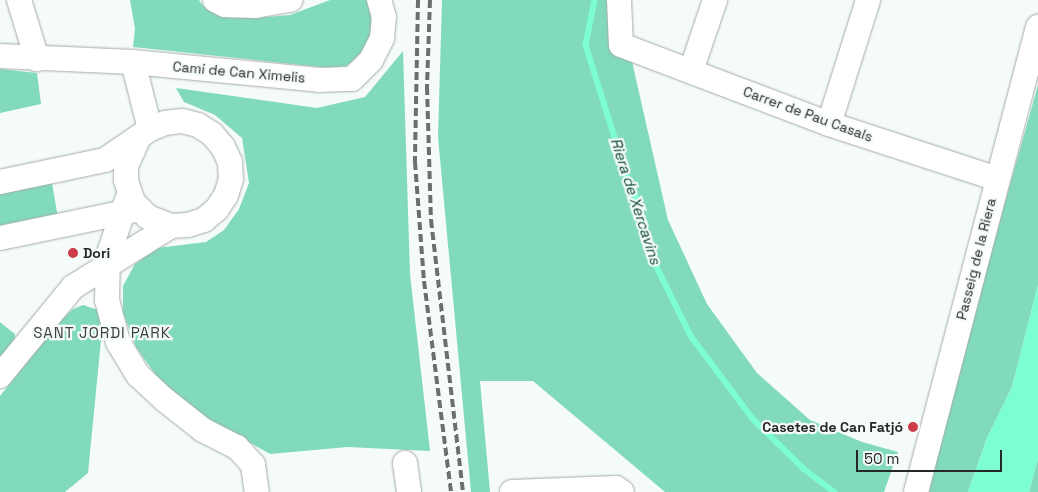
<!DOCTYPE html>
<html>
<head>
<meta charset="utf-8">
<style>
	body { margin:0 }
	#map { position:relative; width:1038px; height:492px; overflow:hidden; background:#f4fbf8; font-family:"Space Grotesk",sans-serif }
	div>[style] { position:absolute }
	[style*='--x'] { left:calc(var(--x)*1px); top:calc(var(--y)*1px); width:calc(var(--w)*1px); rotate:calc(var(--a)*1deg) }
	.green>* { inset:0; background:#82dabc }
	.water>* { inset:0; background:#7cfdd4 }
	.stream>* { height:5.5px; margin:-2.75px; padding:0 2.75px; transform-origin:2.75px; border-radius:2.75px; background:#7cfdd4 }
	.roads { filter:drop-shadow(0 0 1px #a5aba8) drop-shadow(0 0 1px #a5aba8) }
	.minor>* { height:24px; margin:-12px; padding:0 12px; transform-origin:12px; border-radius:12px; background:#fff }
	.rail>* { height:4px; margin-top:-2px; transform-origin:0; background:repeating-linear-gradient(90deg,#6b6f6e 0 8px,transparent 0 12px) }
	.dots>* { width:14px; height:14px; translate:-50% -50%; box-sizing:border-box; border:2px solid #f4fbf8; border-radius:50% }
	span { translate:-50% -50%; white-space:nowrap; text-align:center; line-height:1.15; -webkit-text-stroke:4.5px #f4fbf8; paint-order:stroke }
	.street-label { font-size:14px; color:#252827 }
	.poi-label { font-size:14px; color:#252827; font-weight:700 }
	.left { translate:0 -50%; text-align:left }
	.right { translate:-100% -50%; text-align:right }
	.water-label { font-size:15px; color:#0f4838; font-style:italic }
	.neighbourhood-label { font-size:15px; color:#3b403e; letter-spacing:1px }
	.scale { position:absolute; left:856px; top:450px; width:146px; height:22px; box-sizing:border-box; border:2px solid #252827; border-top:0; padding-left:6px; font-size:15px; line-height:18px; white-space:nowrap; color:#252827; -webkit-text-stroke:4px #f4fbf8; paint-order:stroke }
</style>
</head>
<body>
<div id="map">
	<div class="green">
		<i style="clip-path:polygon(130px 0,199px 0,203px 6px,228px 18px,255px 18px,290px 15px,330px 0,368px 0,374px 29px,366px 52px,346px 66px,330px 68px,133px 47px,135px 29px)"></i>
		<i style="clip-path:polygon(442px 0,618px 0,668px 220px,707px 304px,757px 373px,810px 420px,862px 442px,898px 452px,884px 492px,665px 492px,533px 381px,480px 381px,490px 492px,471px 492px,438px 137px)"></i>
		<i style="clip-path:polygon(403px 51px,410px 274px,430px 451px,348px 447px,270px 454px,194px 411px,164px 387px,136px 347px,123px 313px,123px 286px,135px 264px,157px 248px,206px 242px,224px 230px,239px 209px,249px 183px,242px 138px,215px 115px,184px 102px,176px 88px,317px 108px,365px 97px)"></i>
		<i style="clip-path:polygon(0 69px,37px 73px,41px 104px,0 113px)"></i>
		<i style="clip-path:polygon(1038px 85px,1038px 285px,1012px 387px,987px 438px,968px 492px,929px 492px,951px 395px)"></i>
		<i style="clip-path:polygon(52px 183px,58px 218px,0 230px,0 193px)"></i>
		<i style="clip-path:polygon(83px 305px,98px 310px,102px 330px,88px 473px,65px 492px,0 492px,0 396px,57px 324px,73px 309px)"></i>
		<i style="clip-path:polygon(0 322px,15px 334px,15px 343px,0 362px)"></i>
		<i style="clip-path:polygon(1038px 458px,1038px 492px,1029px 492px)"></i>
	</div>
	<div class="water">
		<i style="clip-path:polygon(1038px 285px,1038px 458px,1029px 492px,968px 492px,987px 438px,1012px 387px)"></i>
	</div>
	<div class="stream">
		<i style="--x:595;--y:0;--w:46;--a:101.3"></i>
		<i style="--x:586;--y:45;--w:137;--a:72.6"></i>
		<i style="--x:627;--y:176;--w:30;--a:66"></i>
		<i style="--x:639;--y:203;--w:56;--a:76.5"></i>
		<i style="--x:652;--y:257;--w:88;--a:63.7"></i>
		<i style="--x:691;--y:336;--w:104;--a:53.2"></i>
		<i style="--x:753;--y:419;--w:71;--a:44.4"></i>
		<i style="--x:804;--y:469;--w:38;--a:37"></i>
	</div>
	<div class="roads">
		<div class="minor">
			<i style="--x:19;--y:0;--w:62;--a:73"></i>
			<i style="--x:215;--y:0;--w:11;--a:27"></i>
			<i style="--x:225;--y:5;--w:30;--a:2"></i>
			<i style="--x:255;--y:6;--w:36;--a:-10"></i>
			<i style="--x:619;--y:0;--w:45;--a:87.5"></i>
			<i style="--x:621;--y:45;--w:222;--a:20.8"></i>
			<i style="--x:829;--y:124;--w:177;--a:18.1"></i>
			<i style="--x:0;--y:56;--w:133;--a:2.6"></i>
			<i style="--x:133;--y:62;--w:187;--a:5.5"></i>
			<i style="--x:319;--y:80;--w:33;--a:-2"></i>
			<i style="--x:352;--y:79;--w:27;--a:-45"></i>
			<i style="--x:371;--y:60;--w:25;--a:-63"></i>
			<i style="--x:382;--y:38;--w:21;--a:-85"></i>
			<i style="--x:384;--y:17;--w:18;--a:-106"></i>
			<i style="--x:133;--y:62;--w:69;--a:75.8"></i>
			<i style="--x:691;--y:71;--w:75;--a:-71.3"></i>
			<i style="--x:829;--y:124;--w:130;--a:-72.5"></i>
			<i style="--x:0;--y:182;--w:107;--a:-11.8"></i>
			<i style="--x:105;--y:160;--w:55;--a:-34.6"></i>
			<i style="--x:150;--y:129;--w:16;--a:-22"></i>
			<i style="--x:165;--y:123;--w:17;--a:-7"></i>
			<i style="--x:182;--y:121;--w:16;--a:14"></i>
			<i style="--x:198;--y:125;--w:17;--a:33"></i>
			<i style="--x:212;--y:134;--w:17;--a:50"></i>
			<i style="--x:223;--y:147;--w:17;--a:65"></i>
			<i style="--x:230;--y:162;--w:17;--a:87"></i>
			<i style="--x:231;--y:179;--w:17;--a:107"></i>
			<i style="--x:226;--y:195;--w:17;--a:123"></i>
			<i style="--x:217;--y:209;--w:17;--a:140"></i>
			<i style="--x:204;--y:220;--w:17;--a:163"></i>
			<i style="--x:188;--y:225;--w:17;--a:177"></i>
			<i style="--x:171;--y:226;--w:25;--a:-159"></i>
			<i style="--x:148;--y:217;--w:21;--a:-135"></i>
			<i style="--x:133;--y:202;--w:23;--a:-108"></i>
			<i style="--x:126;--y:180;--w:14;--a:-90"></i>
			<i style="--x:126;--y:166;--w:27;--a:-66"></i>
			<i style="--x:129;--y:194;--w:65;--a:108.7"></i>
			<i style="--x:108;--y:256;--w:44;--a:91.3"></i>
			<i style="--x:107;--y:300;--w:43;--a:75.3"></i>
			<i style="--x:118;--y:342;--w:39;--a:59"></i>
			<i style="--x:138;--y:375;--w:37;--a:43"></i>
			<i style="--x:165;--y:400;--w:48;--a:38.3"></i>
			<i style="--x:203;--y:430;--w:38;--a:27"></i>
			<i style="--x:237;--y:447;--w:24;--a:48"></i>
			<i style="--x:253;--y:465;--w:27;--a:82"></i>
			<i style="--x:0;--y:238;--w:138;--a:-11.7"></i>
			<i style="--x:0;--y:376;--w:115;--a:-50.6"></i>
			<i style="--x:73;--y:287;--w:115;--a:-31.9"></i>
			<i style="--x:405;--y:463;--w:29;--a:82"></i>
			<i style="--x:512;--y:492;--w:104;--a:-2.2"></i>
			<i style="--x:616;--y:488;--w:7;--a:34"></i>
			<i style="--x:916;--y:492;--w:481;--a:-75.3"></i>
		</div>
	</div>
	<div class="rail">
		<i style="--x:418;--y:0;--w:162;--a:91.1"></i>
		<i style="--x:415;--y:162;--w:119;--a:85.7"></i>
		<i style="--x:424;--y:281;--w:213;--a:82.7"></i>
		<i style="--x:430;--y:0;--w:87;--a:92"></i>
		<i style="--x:427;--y:87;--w:133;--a:88.3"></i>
		<i style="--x:431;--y:220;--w:274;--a:83.3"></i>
	</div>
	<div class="dots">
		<i style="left:73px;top:253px;background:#cc3c49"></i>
		<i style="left:913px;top:427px;background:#cc3c49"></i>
	</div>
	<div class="street-label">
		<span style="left:239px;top:72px;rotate:5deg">Camí de Can Ximelis</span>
		<span style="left:808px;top:114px;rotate:20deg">Carrer de Pau Casals</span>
		<span style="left:976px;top:259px;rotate:-76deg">Passeig de la Riera</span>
	</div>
	<div class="poi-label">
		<span class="left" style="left:83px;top:253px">Dori</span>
		<span class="right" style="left:903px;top:427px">Casetes de Can Fatjó</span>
	</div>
	<div class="water-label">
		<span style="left:636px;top:201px;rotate:72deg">Riera de Xercavins</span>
	</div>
	<div class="neighbourhood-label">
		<span style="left:102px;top:333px">SANT JORDI PARK</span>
	</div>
	<div class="scale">50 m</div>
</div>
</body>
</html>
